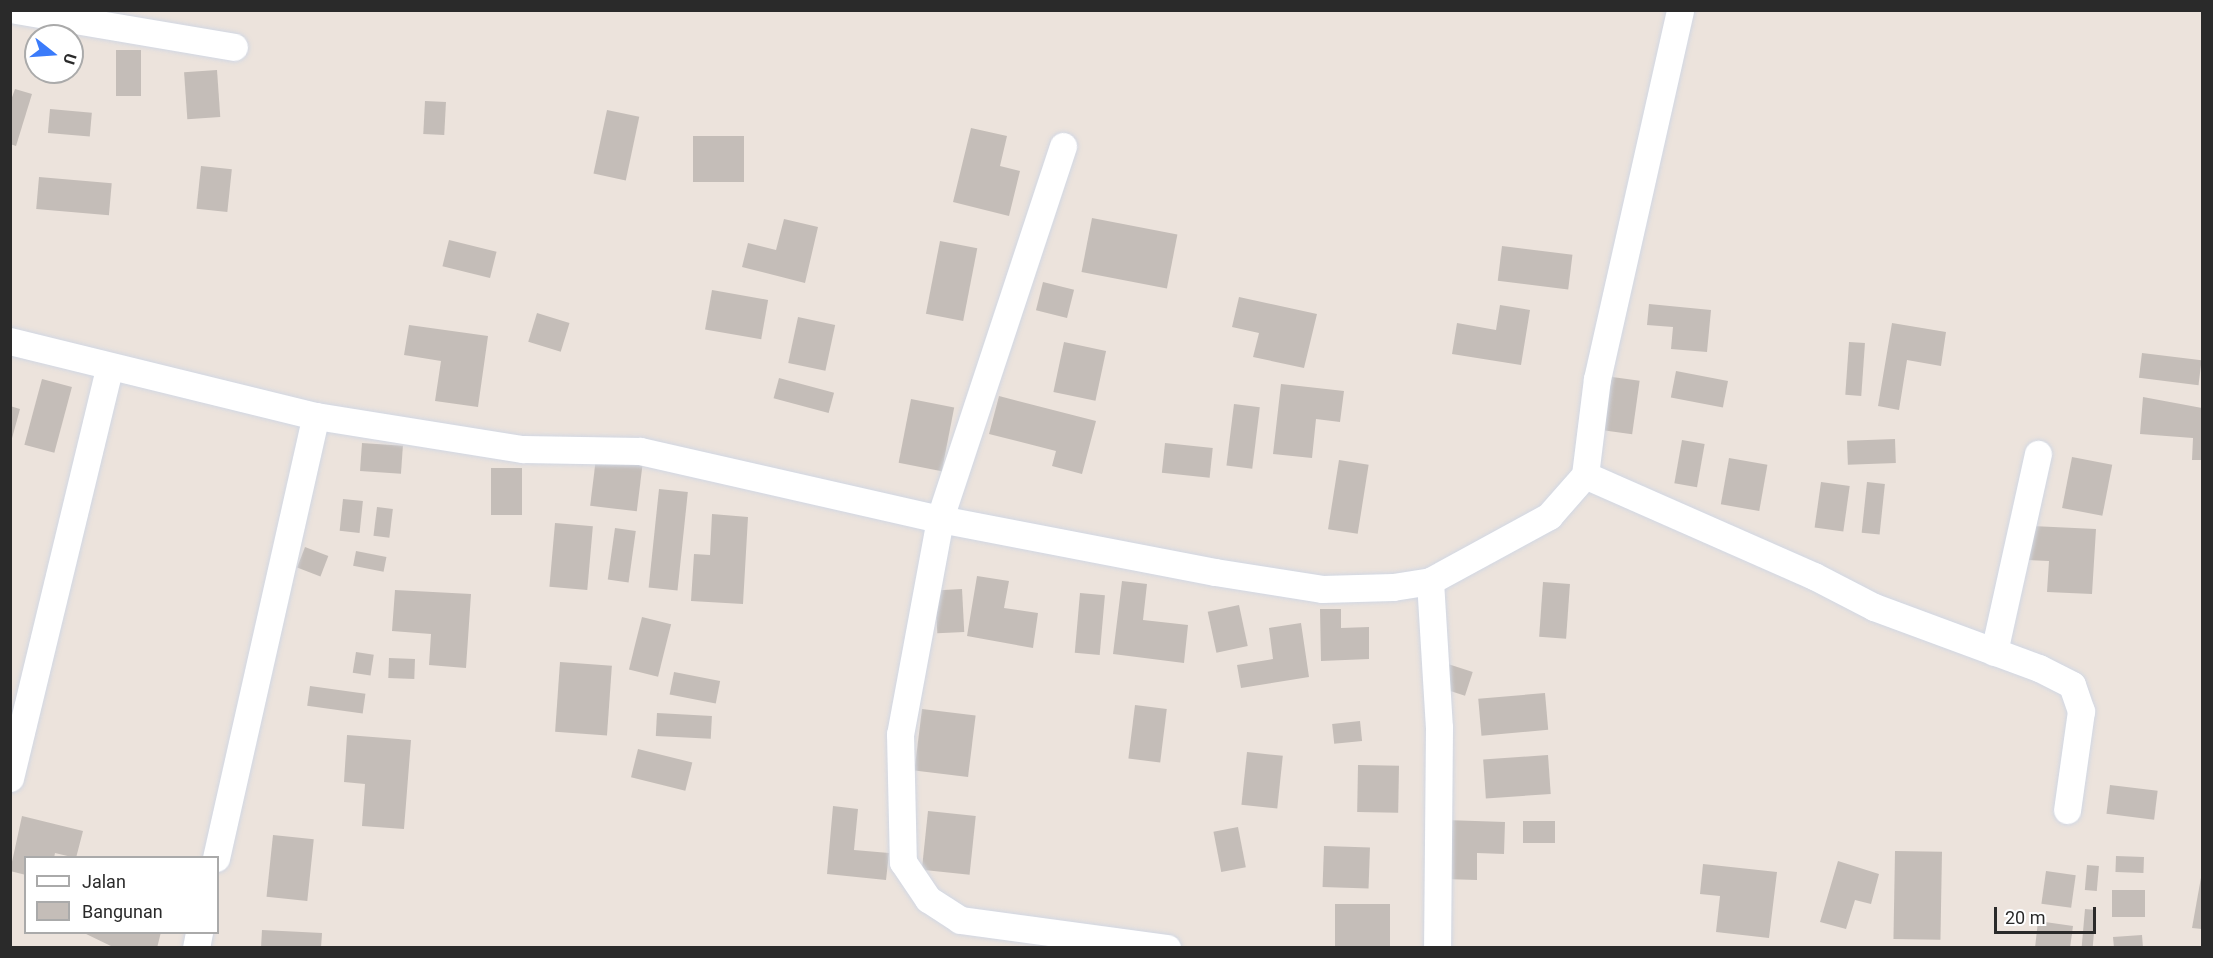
<!DOCTYPE html>
<html>
<head>
<meta charset="utf-8">
<style>
	body { margin:0 }
	#map { position:relative; width:2213px; height:958px; overflow:hidden; background:#ece3dc; font-family:Roboto,sans-serif }
	div>[style] { position:absolute }
	[style*='--x'] { left:calc(var(--x)*1px); top:calc(var(--y)*1px); width:calc(var(--w)*1px); rotate:calc(var(--a)*1deg) }
	.building>* { inset:0; background:#c4bdb8; transform-origin:0 0 }
	.roads { filter:drop-shadow(0 0 2px #d1d7e3) drop-shadow(0 0 2px #d1d7e3) }
	.minor>* { height:27px; margin:-13.5px; padding:0 13.5px; transform-origin:13.5px; border-radius:13.5px; background:#fff }
	span { translate:-50% -50%; white-space:nowrap; text-align:center; line-height:1.15; -webkit-text-stroke:6px #fff; paint-order:stroke }
	.frame { position:absolute; inset:0; border:12px solid #2a2a2a; pointer-events:none }
	.legend { position:absolute; left:24px; top:856px; width:195px; height:78px; box-sizing:border-box; background:#fff; border:2px solid #aaa; margin:0; padding:8px 10px; list-style:none; font-size:18px; color:#2a2a2a }
	.legend li { display:flex; align-items:center; gap:12px; height:30px }
	.legend b { width:30px; border:2px solid #aaa }
	.north { position:absolute; left:24px; top:24px; width:60px; height:60px; box-sizing:border-box; background:#fff; border:2px solid #aaa; border-radius:50%; rotate:107deg; font-size:16px; font-weight:700; line-height:24px; text-align:center; color:#2a2a2a }
	.north::after { content:''; display:block; margin:auto; width:21px; height:27px; background:#3b7bfa; clip-path:polygon(50% 0,100% 100%,50% 72%,0 100%) }
	.scale { position:absolute; left:1994px; top:907px; width:102px; height:27px; box-sizing:border-box; border:3px solid #2a2a2a; border-top:0; padding-left:8px; font-size:18px; line-height:21px; white-space:nowrap; color:#2a2a2a; -webkit-text-stroke:4px #fff; paint-order:stroke }
</style>
</head>
<body>
<div id="map">
	<div class="building">
		<i style="left:116px;top:50px;width:25px;height:46px"></i>
		<i style="left:217px;top:70px;width:47px;height:33px;rotate:86deg"></i>
		<i style="clip-path:polygon(15px 89px,32px 94px,16px 146px,10px 144px,10px 103px)"></i>
		<i style="left:425px;top:101px;width:21px;height:33px;rotate:3deg"></i>
		<i style="left:50px;top:109px;width:42px;height:24px;rotate:5deg"></i>
		<i style="left:607px;top:110px;width:33px;height:65px;rotate:12deg"></i>
		<i style="clip-path:polygon(971px 128px,1007px 136px,1000px 166px,1020px 171px,1009px 216px,953px 202px)"></i>
		<i style="left:693px;top:136px;width:51px;height:46px"></i>
		<i style="left:201px;top:166px;width:31px;height:43px;rotate:6deg"></i>
		<i style="left:39px;top:177px;width:73px;height:32px;rotate:5deg"></i>
		<i style="left:1092px;top:218px;width:87px;height:55px;rotate:11deg"></i>
		<i style="clip-path:polygon(784px 219px,818px 227px,805px 283px,742px 267px,748px 243px,776px 250px)"></i>
		<i style="left:449px;top:240px;width:49px;height:27px;rotate:14deg"></i>
		<i style="left:940px;top:241px;width:38px;height:74px;rotate:11deg"></i>
		<i style="left:1502px;top:246px;width:71px;height:35px;rotate:7deg"></i>
		<i style="left:1043px;top:282px;width:32px;height:29px;rotate:14deg"></i>
		<i style="left:712px;top:290px;width:57px;height:40px;rotate:10deg"></i>
		<i style="clip-path:polygon(1239px 297px,1317px 314px,1304px 368px,1253px 357px,1259px 333px,1232px 327px)"></i>
		<i style="clip-path:polygon(1649px 304px,1711px 310px,1707px 352px,1671px 349px,1673px 327px,1647px 325px)"></i>
		<i style="clip-path:polygon(1500px 305px,1530px 310px,1521px 365px,1452px 354px,1457px 323px,1496px 330px)"></i>
		<i style="left:537px;top:313px;width:34px;height:30px;rotate:17deg"></i>
		<i style="left:798px;top:317px;width:38px;height:47px;rotate:12deg"></i>
		<i style="clip-path:polygon(1892px 323px,1946px 332px,1941px 366px,1907px 360px,1899px 410px,1878px 406px)"></i>
		<i style="clip-path:polygon(409px 325px,488px 336px,478px 407px,435px 401px,441px 361px,404px 355px)"></i>
		<i style="left:1064px;top:342px;width:43px;height:51px;rotate:12deg"></i>
		<i style="left:1849px;top:342px;width:16px;height:53px;rotate:4deg"></i>
		<i style="left:2142px;top:353px;width:60px;height:25px;rotate:7deg"></i>
		<i style="left:1676px;top:371px;width:53px;height:27px;rotate:11deg"></i>
		<i style="left:1605px;top:376px;width:35px;height:54px;rotate:8deg"></i>
		<i style="left:779px;top:378px;width:57px;height:21px;rotate:15deg"></i>
		<i style="left:42px;top:379px;width:31px;height:68px;rotate:15deg"></i>
		<i style="clip-path:polygon(1281px 384px,1344px 391px,1340px 422px,1316px 419px,1312px 458px,1273px 454px)"></i>
		<i style="clip-path:polygon(999px 396px,1096px 421px,1082px 474px,1052px 466px,1056px 451px,989px 434px)"></i>
		<i style="clip-path:polygon(2143px 397px,2202px 408px,2202px 460px,2192px 460px,2193px 438px,2140px 434px)"></i>
		<i style="left:911px;top:399px;width:44px;height:65px;rotate:11deg"></i>
		<i style="left:1234px;top:404px;width:26px;height:62px;rotate:7deg"></i>
		<i style="clip-path:polygon(10px 406px,20px 409px,11px 442px,10px 441px)"></i>
		<i style="left:1895px;top:439px;width:24px;height:48px;rotate:88deg"></i>
		<i style="left:1682px;top:440px;width:23px;height:44px;rotate:10deg"></i>
		<i style="left:362px;top:443px;width:41px;height:28px;rotate:4deg"></i>
		<i style="left:1165px;top:443px;width:48px;height:30px;rotate:6deg"></i>
		<i style="left:2072px;top:457px;width:41px;height:52px;rotate:11deg"></i>
		<i style="left:596px;top:458px;width:47px;height:48px;rotate:7deg"></i>
		<i style="left:1729px;top:458px;width:39px;height:47px;rotate:10deg"></i>
		<i style="left:1339px;top:460px;width:30px;height:70px;rotate:9deg"></i>
		<i style="left:491px;top:468px;width:31px;height:47px"></i>
		<i style="left:1821px;top:482px;width:29px;height:46px;rotate:8deg"></i>
		<i style="left:1867px;top:482px;width:18px;height:51px;rotate:6deg"></i>
		<i style="left:659px;top:489px;width:29px;height:99px;rotate:6deg"></i>
		<i style="left:343px;top:499px;width:20px;height:32px;rotate:6deg"></i>
		<i style="left:377px;top:507px;width:16px;height:29px;rotate:7deg"></i>
		<i style="clip-path:polygon(712px 514px,748px 517px,743px 604px,691px 601px,694px 554px,710px 555px)"></i>
		<i style="left:555px;top:523px;width:38px;height:64px;rotate:5deg"></i>
		<i style="clip-path:polygon(2031px 526px,2096px 529px,2092px 594px,2047px 592px,2049px 561px,2028px 560px)"></i>
		<i style="left:615px;top:528px;width:21px;height:52px;rotate:8deg"></i>
		<i style="left:305px;top:547px;width:25px;height:22px;rotate:21deg"></i>
		<i style="left:356px;top:551px;width:31px;height:15px;rotate:11deg"></i>
		<i style="clip-path:polygon(977px 576px,1009px 581px,1004px 608px,1038px 613px,1033px 648px,967px 636px)"></i>
		<i style="clip-path:polygon(1122px 581px,1147px 584px,1143px 620px,1188px 625px,1184px 663px,1113px 654px)"></i>
		<i style="left:1543px;top:582px;width:27px;height:55px;rotate:4deg"></i>
		<i style="left:962px;top:589px;width:43px;height:27px;rotate:87deg"></i>
		<i style="clip-path:polygon(395px 590px,471px 594px,466px 668px,429px 665px,431px 634px,392px 631px)"></i>
		<i style="left:1080px;top:593px;width:25px;height:60px;rotate:5deg"></i>
		<i style="left:1239px;top:605px;width:42px;height:32px;rotate:78deg"></i>
		<i style="clip-path:polygon(1320px 609px,1341px 609px,1341px 628px,1369px 627px,1369px 659px,1321px 661px)"></i>
		<i style="left:642px;top:617px;width:30px;height:54px;rotate:14deg"></i>
		<i style="clip-path:polygon(1301px 623px,1309px 677px,1241px 688px,1237px 665px,1273px 659px,1269px 628px)"></i>
		<i style="left:356px;top:652px;width:18px;height:21px;rotate:9deg"></i>
		<i style="left:389px;top:658px;width:26px;height:20px;rotate:2deg"></i>
		<i style="left:560px;top:662px;width:52px;height:70px;rotate:4deg"></i>
		<i style="left:1448px;top:664px;width:26px;height:25px;rotate:18deg"></i>
		<i style="left:674px;top:672px;width:47px;height:23px;rotate:11deg"></i>
		<i style="left:310px;top:686px;width:56px;height:20px;rotate:8deg"></i>
		<i style="left:1545px;top:693px;width:37px;height:67px;rotate:85deg"></i>
		<i style="left:1135px;top:705px;width:32px;height:54px;rotate:7deg"></i>
		<i style="left:922px;top:709px;width:54px;height:62px;rotate:7deg"></i>
		<i style="left:657px;top:713px;width:55px;height:23px;rotate:3deg"></i>
		<i style="left:1360px;top:721px;width:20px;height:28px;rotate:84deg"></i>
		<i style="clip-path:polygon(347px 735px,411px 740px,404px 829px,362px 826px,365px 784px,344px 782px)"></i>
		<i style="left:638px;top:749px;width:56px;height:29px;rotate:14deg"></i>
		<i style="left:1247px;top:752px;width:36px;height:53px;rotate:6deg"></i>
		<i style="left:1548px;top:755px;width:39px;height:65px;rotate:86deg"></i>
		<i style="left:1358px;top:765px;width:41px;height:47px;rotate:1deg"></i>
		<i style="left:2110px;top:785px;width:48px;height:29px;rotate:7deg"></i>
		<i style="clip-path:polygon(833px 806px,858px 809px,854px 850px,889px 853px,886px 880px,827px 874px)"></i>
		<i style="left:928px;top:811px;width:48px;height:59px;rotate:6deg"></i>
		<i style="clip-path:polygon(22px 816px,83px 831px,76px 858px,55px 853px,54px 858px,26px 858px,26px 875px,10px 871px)"></i>
		<i style="clip-path:polygon(1445px 820px,1505px 822px,1504px 854px,1477px 853px,1477px 880px,1444px 879px)"></i>
		<i style="left:1523px;top:821px;width:32px;height:22px"></i>
		<i style="left:1238px;top:827px;width:41px;height:25px;rotate:79deg"></i>
		<i style="left:273px;top:835px;width:41px;height:62px;rotate:6deg"></i>
		<i style="left:1324px;top:846px;width:46px;height:41px;rotate:2deg"></i>
		<i style="left:1895px;top:851px;width:47px;height:88px;rotate:1deg"></i>
		<i style="left:2116px;top:856px;width:28px;height:16px;rotate:2deg"></i>
		<i style="clip-path:polygon(1838px 861px,1879px 874px,1871px 904px,1855px 900px,1846px 929px,1820px 922px)"></i>
		<i style="clip-path:polygon(1703px 864px,1777px 872px,1769px 938px,1716px 932px,1720px 896px,1700px 894px)"></i>
		<i style="left:2087px;top:865px;width:12px;height:25px;rotate:5deg"></i>
		<i style="left:2046px;top:871px;width:30px;height:33px;rotate:8deg"></i>
		<i style="clip-path:polygon(2202px 872px,2202px 929px,2192px 928px)"></i>
		<i style="left:2112px;top:890px;width:33px;height:27px"></i>
		<i style="left:1335px;top:904px;width:55px;height:43px"></i>
		<i style="left:2085px;top:909px;width:11px;height:39px;rotate:5deg"></i>
		<i style="clip-path:polygon(2038px 921px,2073px 926px,2070px 948px,2035px 948px)"></i>
		<i style="clip-path:polygon(262px 930px,322px 933px,321px 948px,261px 948px)"></i>
		<i style="clip-path:polygon(82px 932px,161px 932px,157px 948px,115px 948px)"></i>
		<i style="clip-path:polygon(2142px 935px,2143px 948px,2114px 948px,2113px 937px)"></i>
	</div>
	<div class="roads">
		<div class="minor">
			<i style="--x:16;--y:10;--w:221;--a:9.6"></i>
			<i style="--x:1063;--y:146;--w:393;--a:108.3"></i>
			<i style="--x:940;--y:519;--w:219;--a:100.5"></i>
			<i style="--x:900;--y:734;--w:128;--a:88.7"></i>
			<i style="--x:903;--y:862;--w:45;--a:56"></i>
			<i style="--x:928;--y:899;--w:38;--a:33"></i>
			<i style="--x:960;--y:920;--w:209;--a:7.7"></i>
			<i style="--x:10;--y:341;--w:315;--a:13.8"></i>
			<i style="--x:316;--y:416;--w:210;--a:9.1"></i>
			<i style="--x:523;--y:449;--w:117;--a:1"></i>
			<i style="--x:640;--y:451;--w:308;--a:12.8"></i>
			<i style="--x:940;--y:519;--w:280;--a:10.9"></i>
			<i style="--x:1215;--y:572;--w:108;--a:9"></i>
			<i style="--x:1322;--y:589;--w:71;--a:-1.6"></i>
			<i style="--x:1393;--y:587;--w:37;--a:-9"></i>
			<i style="--x:1430;--y:581;--w:136;--a:-28.6"></i>
			<i style="--x:1549;--y:516;--w:55;--a:-48.7"></i>
			<i style="--x:1585;--y:475;--w:97;--a:-82.9"></i>
			<i style="--x:1597;--y:379;--w:378;--a:-77.3"></i>
			<i style="--x:1585;--y:475;--w:250;--a:23.8"></i>
			<i style="--x:1814;--y:576;--w:68;--a:27.3"></i>
			<i style="--x:1874;--y:607;--w:176;--a:20.3"></i>
			<i style="--x:2039;--y:668;--w:37;--a:27"></i>
			<i style="--x:2072;--y:685;--w:28;--a:71"></i>
			<i style="--x:2081;--y:711;--w:100;--a:98"></i>
			<i style="--x:1430;--y:581;--w:146;--a:86.5"></i>
			<i style="--x:1439;--y:727;--w:221;--a:90.5"></i>
			<i style="--x:1994;--y:652;--w:203;--a:-77.5"></i>
			<i style="--x:10;--y:778;--w:422;--a:-76.4"></i>
			<i style="--x:216;--y:858;--w:453;--a:-77.3"></i>
			<i style="--x:196;--y:948;--w:16;--a:-79"></i>
		</div>
	</div>
	<div class="frame"></div>
	<ul class="legend">
	<li><b style="height:8px;background:#fff"></b>Jalan</li>
	<li><b style="height:16px;background:#c4bdb8"></b>Bangunan</li>
	</ul>
	<div class="north">U</div>
	<div class="scale">20 m</div>
</div>
</body>
</html>
